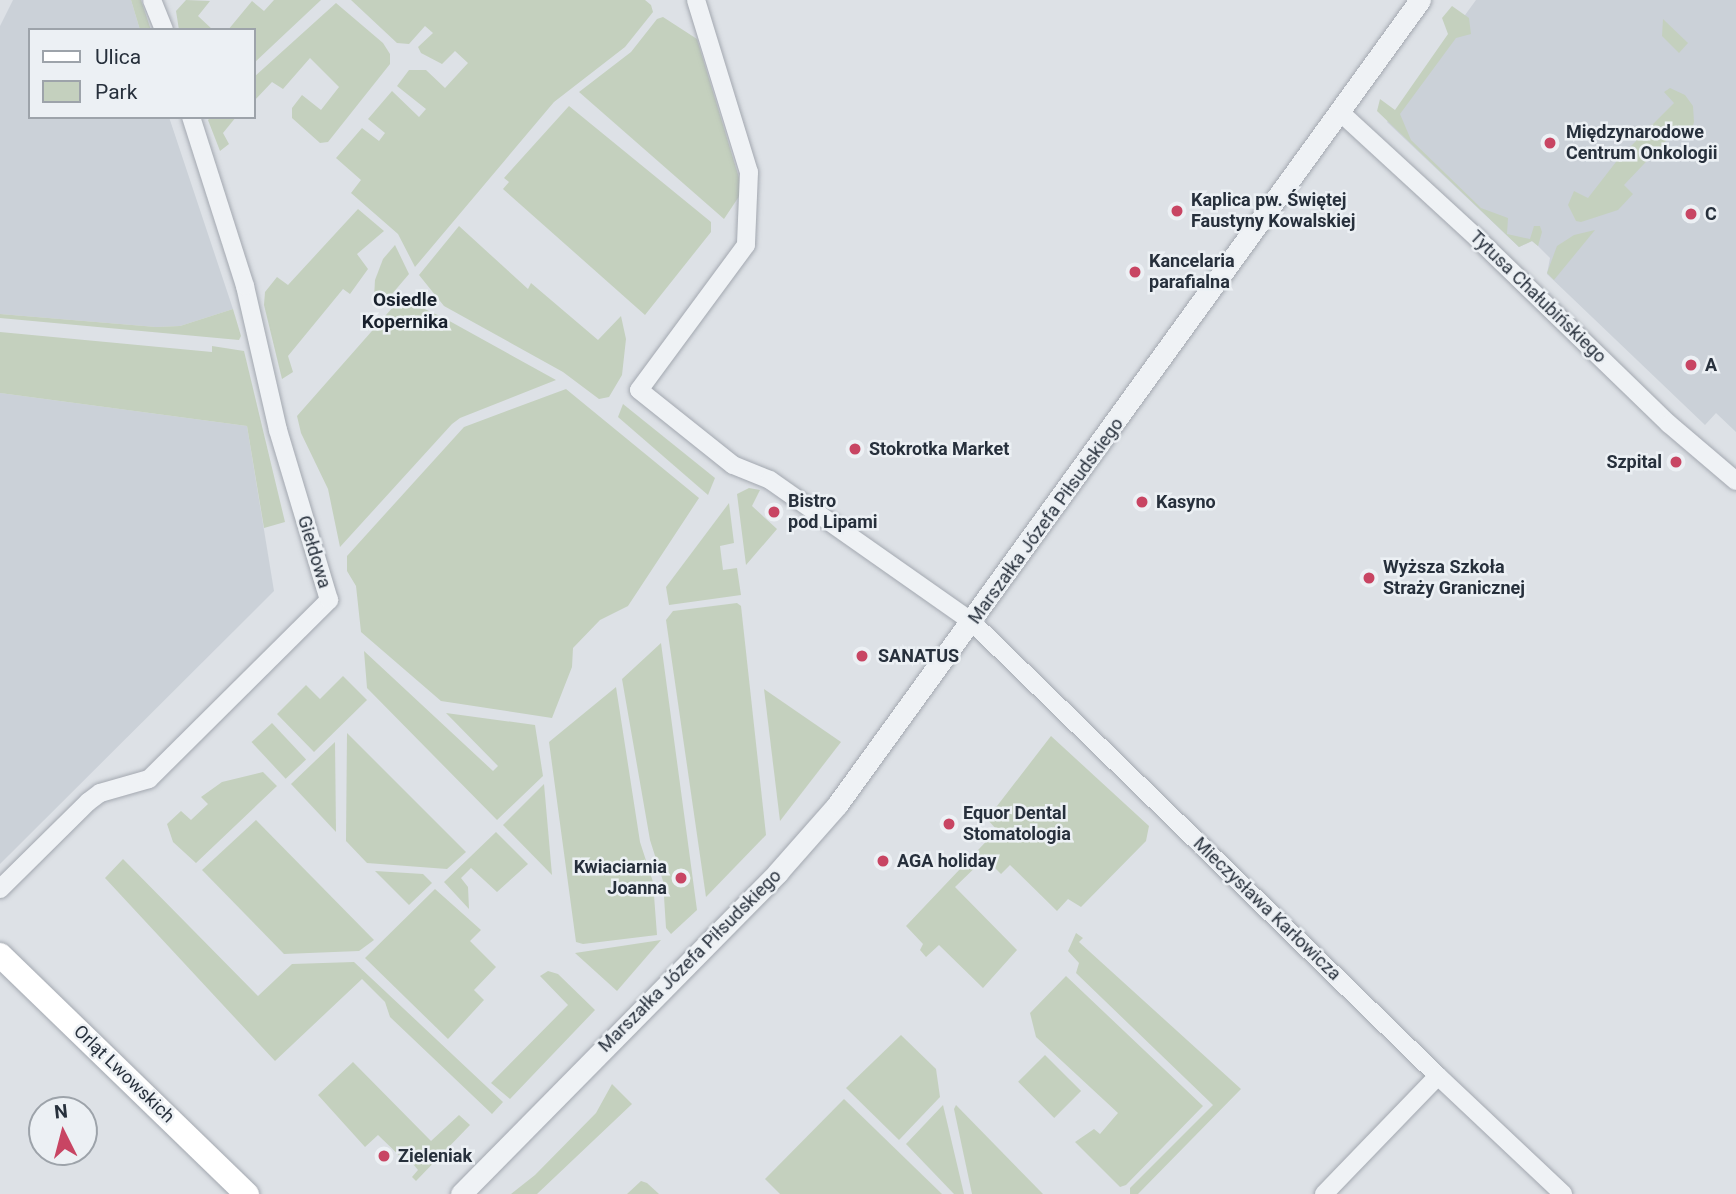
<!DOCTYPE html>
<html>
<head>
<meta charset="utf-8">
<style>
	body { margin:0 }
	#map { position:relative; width:1736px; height:1194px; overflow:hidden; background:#dde1e6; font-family:Roboto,sans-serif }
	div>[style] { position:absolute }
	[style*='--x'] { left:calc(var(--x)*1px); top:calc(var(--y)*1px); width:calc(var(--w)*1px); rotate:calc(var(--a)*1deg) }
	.built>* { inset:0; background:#cbd1d8 }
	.green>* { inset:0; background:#c4d0be; transform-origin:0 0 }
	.roads { filter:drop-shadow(0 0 2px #a3a8b0) drop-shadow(0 0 2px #a3a8b0) }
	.minor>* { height:18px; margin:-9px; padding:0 9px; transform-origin:9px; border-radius:9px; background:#eff2f5 }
	.tertiary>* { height:21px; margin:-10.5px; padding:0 10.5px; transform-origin:10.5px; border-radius:10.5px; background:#eff2f5 }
	.secondary>* { height:24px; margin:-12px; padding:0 12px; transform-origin:12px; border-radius:12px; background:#fff }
	.dots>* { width:19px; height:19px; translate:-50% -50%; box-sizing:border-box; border:4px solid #ecf0f4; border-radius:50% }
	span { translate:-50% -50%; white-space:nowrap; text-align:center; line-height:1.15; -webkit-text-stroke:5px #ecf0f4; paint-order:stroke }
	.poi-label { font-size:18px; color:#27303c; font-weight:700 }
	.left { translate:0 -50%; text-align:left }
	.right { translate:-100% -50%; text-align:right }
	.street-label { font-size:18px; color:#27303c }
	.neighbourhood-label { font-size:19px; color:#19212d; font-weight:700 }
	.legend { position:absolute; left:28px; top:28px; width:228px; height:91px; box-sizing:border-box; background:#ecf0f4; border:2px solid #9da3aa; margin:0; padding:9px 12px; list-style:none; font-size:21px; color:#27303c }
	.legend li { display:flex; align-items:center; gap:14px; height:35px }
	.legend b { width:35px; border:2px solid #9da3aa }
	.north { position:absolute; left:28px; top:1096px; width:70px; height:70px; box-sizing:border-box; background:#ecf0f4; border:2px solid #9da3aa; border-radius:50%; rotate:354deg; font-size:19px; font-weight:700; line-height:28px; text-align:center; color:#27303c }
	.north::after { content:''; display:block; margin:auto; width:24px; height:32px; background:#c84563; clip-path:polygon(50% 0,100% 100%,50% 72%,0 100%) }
</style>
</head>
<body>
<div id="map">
	<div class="built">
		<i style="clip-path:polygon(13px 0,131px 0,140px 30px,30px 30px,30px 117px,169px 117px,233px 309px,180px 326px,156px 327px,0 314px,0 26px)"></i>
		<i style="clip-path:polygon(1476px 0,1736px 0,1736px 432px,1716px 413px,1705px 425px,1547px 274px,1550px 258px,1538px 246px,1532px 241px,1519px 247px,1387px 122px)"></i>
		<i style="clip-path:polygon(0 393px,247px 426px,274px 591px,0 864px)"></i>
	</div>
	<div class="green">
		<i style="clip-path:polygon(131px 0,141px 0,151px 30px,140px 30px)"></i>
		<i style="clip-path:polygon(186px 0,210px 1px,198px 16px,213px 30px,179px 30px,176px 11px)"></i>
		<i style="clip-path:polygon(274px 0,321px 0,254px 63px,254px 30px,228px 30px,252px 1px,264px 11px)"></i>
		<i style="clip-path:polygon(351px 0,645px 0,651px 5px,653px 12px,625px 47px,554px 102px,415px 267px,398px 234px,351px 193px,361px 180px,336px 158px,362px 128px,379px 141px,385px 133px,368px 119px,392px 91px,419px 117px,426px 109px,397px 86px,409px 70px,426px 70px,445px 88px,468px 63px,455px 51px,442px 64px,421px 53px,418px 47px,433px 33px,425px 26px,409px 44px,397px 43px)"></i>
		<i style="clip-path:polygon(336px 3px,383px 43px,390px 54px,390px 64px,328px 142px,320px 143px,292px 118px,292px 108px,302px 95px,321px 110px,339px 87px,310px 58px,283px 89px,272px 82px,254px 101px,254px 77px)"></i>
		<i style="clip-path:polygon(1452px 6px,1469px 18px,1471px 34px,1456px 38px,1400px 114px,1411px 140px,1481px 208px,1508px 218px,1507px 234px,1530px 239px,1534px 226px,1540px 226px,1542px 232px,1538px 246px,1532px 241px,1519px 247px,1377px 111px,1380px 99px,1395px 110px,1448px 34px,1442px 18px)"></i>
		<i style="clip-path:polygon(663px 17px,697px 39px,724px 128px,740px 181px,740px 195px,724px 219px,579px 92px,631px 52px,657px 19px)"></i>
		<i style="clip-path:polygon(1663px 19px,1688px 43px,1679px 53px,1662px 36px)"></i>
		<i style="clip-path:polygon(1670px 88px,1685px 95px,1693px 106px,1694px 122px,1690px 135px,1680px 126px,1624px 185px,1633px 194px,1618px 210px,1581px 222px,1576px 221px,1568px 205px,1574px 191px,1588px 198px,1619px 158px,1674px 103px,1664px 92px)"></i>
		<i style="clip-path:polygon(569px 106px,711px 222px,711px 232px,645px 315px,503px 189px,509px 182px,504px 178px)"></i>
		<i style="clip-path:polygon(211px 117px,236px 117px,223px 133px,229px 144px,220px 151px,208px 120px)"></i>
		<i style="clip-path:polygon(358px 209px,384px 231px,357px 254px,368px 269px,350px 294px,343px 289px,288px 356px,293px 372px,282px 379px,264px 305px,265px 292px,277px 277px,288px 285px)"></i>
		<i style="clip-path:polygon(459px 226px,528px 289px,531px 283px,598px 340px,621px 316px,626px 339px,622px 375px,609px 397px,599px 399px,563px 372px,444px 306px,419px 275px)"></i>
		<i style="clip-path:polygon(1595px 230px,1554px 280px,1547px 273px,1557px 246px,1574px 235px)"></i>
		<i style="clip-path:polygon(395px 245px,409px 274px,392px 294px,374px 298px,375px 280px,383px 259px)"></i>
		<i style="clip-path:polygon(401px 298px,444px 318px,556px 380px,460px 418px,452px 424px,340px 547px,328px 489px,301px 433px,297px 416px)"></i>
		<i style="clip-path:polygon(233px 309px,241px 336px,239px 340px,0 318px,0 314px,156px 327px,180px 326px)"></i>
		<i style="clip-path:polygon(0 332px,212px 352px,212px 346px,244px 351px,285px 522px,264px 528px,247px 426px,0 393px)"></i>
		<i style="clip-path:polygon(566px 389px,699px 498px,628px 606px,600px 620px,573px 648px,572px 667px,552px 718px,441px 701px,361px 632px,356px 586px,347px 571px,347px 556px,464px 427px)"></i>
		<i style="clip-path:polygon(623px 404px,715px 478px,708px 495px,618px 417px)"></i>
		<i style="clip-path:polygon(749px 488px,760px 490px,752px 506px,777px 529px,746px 565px,737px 494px)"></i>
		<i style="clip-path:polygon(729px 503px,734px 543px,720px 546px,723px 570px,737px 568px,741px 595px,669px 605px,666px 587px)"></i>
		<i style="clip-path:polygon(737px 603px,741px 606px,766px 835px,706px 897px,666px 620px,673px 611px)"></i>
		<i style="clip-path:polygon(661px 643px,697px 910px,671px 934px,666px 928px,663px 881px,650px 840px,622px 679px)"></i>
		<i style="clip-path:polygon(364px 651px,493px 771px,498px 766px,446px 713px,535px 725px,543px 776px,497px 820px,367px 688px)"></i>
		<i style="clip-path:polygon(343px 676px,367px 700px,314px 752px,277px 714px,306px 685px,320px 699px)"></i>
		<i style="clip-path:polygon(616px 687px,640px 842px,653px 882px,657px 935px,583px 944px,576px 942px,549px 742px)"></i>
		<i style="clip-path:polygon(764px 689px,841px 742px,780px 821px)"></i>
		<i style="left:272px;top:723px;width:50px;height:28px;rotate:47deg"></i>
		<i style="clip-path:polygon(347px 733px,466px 852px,447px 869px,367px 863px,346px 841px)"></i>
		<i style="clip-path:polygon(1051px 736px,1149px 826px,1146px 841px,1081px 907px,1068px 899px,1057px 911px,1010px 865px,1001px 874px,985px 858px,955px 887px,1017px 950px,983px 988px,939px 945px,926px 957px,920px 950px,923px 944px,906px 926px,997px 830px,987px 819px)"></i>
		<i style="clip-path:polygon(335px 742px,336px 832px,291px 784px)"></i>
		<i style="clip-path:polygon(263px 772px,277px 786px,196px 863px,173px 842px,167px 824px,181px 811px,191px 820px,208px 804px,201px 797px,222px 782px)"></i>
		<i style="clip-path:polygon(544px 784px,552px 875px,503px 825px)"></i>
		<i style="clip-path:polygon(256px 820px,374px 940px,359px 951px,284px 954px,202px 870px)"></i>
		<i style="clip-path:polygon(496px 832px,528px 864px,497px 892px,471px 868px,461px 878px,468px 887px,469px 909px,444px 882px)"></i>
		<i style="clip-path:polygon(123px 859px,258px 996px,292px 964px,354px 962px,503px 1102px,492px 1114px,390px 1017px,385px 1002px,362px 979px,275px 1061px,105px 878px)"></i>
		<i style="clip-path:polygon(375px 871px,423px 874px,432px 883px,409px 905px)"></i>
		<i style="clip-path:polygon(435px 889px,481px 930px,470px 941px,496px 967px,474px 990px,484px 1000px,448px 1039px,365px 958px)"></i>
		<i style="clip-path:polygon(1076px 933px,1083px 938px,1079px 942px,1241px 1089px,1138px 1194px,1130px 1194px,1130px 1188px,1213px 1105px,1076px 973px,1079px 963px,1068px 951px)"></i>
		<i style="clip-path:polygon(661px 940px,617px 991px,575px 953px)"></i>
		<i style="clip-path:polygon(548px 971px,558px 974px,595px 1010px,510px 1099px,491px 1083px,568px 1005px,540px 976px)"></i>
		<i style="clip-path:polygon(1066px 976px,1203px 1106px,1126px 1185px,1120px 1187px,1075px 1142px,1094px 1129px,1100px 1134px,1118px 1113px,1036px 1037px,1030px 1013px)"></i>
		<i style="clip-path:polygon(901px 1035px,936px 1069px,940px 1097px,899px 1140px,846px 1088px)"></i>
		<i style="left:1045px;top:1055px;width:51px;height:38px;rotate:45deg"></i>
		<i style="clip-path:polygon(353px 1062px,431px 1141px,459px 1115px,470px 1125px,416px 1181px,412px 1177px,418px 1170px,409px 1159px,406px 1162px,378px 1135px,365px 1147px,318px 1095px)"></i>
		<i style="clip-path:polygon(612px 1084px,632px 1104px,537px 1194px,511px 1194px,535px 1175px,596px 1113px)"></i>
		<i style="clip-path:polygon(844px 1099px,942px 1194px,780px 1194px,765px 1179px)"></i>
		<i style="clip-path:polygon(943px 1105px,964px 1194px,954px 1194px,906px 1144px)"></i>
		<i style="clip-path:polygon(956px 1105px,1043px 1194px,972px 1194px,954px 1109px)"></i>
		<i style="clip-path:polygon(641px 1181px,647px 1183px,659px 1194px,627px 1194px)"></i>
	</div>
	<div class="roads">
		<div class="minor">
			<i style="--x:152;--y:0;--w:32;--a:68"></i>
			<i style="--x:696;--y:0;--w:180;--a:72.9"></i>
			<i style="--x:749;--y:172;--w:73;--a:92.4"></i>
			<i style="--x:746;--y:245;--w:180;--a:126.4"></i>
			<i style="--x:639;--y:390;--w:120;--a:38.6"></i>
			<i style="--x:733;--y:465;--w:40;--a:22"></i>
			<i style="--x:770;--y:480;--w:247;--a:35.1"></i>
			<i style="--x:972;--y:622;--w:651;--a:44.25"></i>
			<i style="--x:1438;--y:1076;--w:172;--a:43.3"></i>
			<i style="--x:1341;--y:113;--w:186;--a:42.6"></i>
			<i style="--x:1478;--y:239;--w:266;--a:44.1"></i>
			<i style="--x:1669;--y:424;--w:88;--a:40.4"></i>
			<i style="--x:0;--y:889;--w:124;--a:-44.7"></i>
			<i style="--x:88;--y:802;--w:15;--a:-37"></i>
			<i style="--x:100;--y:793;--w:51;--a:-15.9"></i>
			<i style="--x:149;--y:779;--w:254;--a:-44.8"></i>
			<i style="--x:329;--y:600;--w:177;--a:-106.7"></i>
			<i style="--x:278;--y:430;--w:148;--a:-102.9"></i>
			<i style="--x:245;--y:286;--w:177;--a:-107.7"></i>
			<i style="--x:1324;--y:1194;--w:164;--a:-46"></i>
		</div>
		<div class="tertiary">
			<i style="--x:461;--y:1194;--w:452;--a:-45.4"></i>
			<i style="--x:778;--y:872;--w:89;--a:-48.6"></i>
			<i style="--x:837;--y:805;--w:994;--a:-54.09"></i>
		</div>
		<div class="secondary">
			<i style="--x:0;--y:955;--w:344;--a:44.1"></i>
		</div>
	</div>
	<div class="dots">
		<i style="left:1550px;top:143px;background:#c84563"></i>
		<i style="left:1177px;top:211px;background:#c84563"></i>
		<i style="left:1691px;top:214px;background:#c84563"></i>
		<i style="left:1135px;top:272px;background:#c84563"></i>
		<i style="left:1691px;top:365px;background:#c84563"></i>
		<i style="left:855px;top:449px;background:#c84563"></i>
		<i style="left:1676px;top:462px;background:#c84563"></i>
		<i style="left:1142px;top:502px;background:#c84563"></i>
		<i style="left:774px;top:512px;background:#c84563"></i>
		<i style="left:1369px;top:578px;background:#c84563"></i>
		<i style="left:862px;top:656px;background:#c84563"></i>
		<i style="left:949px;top:824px;background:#c84563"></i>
		<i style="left:883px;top:861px;background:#c84563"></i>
		<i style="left:681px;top:878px;background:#c84563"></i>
		<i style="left:384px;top:1156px;background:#c84563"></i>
	</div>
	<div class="poi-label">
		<span class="left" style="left:1566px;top:143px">Międzynarodowe<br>Centrum Onkologii</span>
		<span class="left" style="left:1191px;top:211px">Kaplica pw. Świętej<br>Faustyny Kowalskiej</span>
		<span class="left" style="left:1705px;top:214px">C</span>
		<span class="left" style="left:1149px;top:272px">Kancelaria<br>parafialna</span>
		<span class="left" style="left:1705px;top:365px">A</span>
		<span class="left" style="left:869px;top:449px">Stokrotka Market</span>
		<span class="right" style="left:1662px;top:462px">Szpital</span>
		<span class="left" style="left:788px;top:512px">Bistro<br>pod Lipami</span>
		<span class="left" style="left:1156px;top:502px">Kasyno</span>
		<span class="left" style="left:1383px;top:578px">Wyższa Szkoła<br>Straży Granicznej</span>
		<span class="left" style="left:878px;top:656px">SANATUS</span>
		<span class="left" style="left:963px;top:824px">Equor Dental<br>Stomatologia</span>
		<span class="left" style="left:897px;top:861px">AGA holiday</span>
		<span class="right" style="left:667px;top:878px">Kwiaciarnia<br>Joanna</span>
		<span class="left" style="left:398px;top:1156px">Zieleniak</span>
	</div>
	<div class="street-label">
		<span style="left:1538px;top:297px;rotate:44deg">Tytusa Chałubińskiego</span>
		<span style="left:1046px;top:521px;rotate:-54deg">Marszałka Józefa Piłsudskiego</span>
		<span style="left:314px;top:552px;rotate:73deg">Giełdowa</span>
		<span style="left:1267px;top:909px;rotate:44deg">Mieczysława Karłowicza</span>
		<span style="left:690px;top:961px;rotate:-45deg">Marszałka Józefa Piłsudskiego</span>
		<span style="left:124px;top:1074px;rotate:44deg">Orląt Lwowskich</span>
	</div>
	<div class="neighbourhood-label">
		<span style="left:405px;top:311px">Osiedle<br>Kopernika</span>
	</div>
	<ul class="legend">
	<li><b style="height:9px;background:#fff"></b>Ulica</li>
	<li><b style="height:19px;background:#c4d0be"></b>Park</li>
	</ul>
	<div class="north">N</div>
</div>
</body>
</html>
